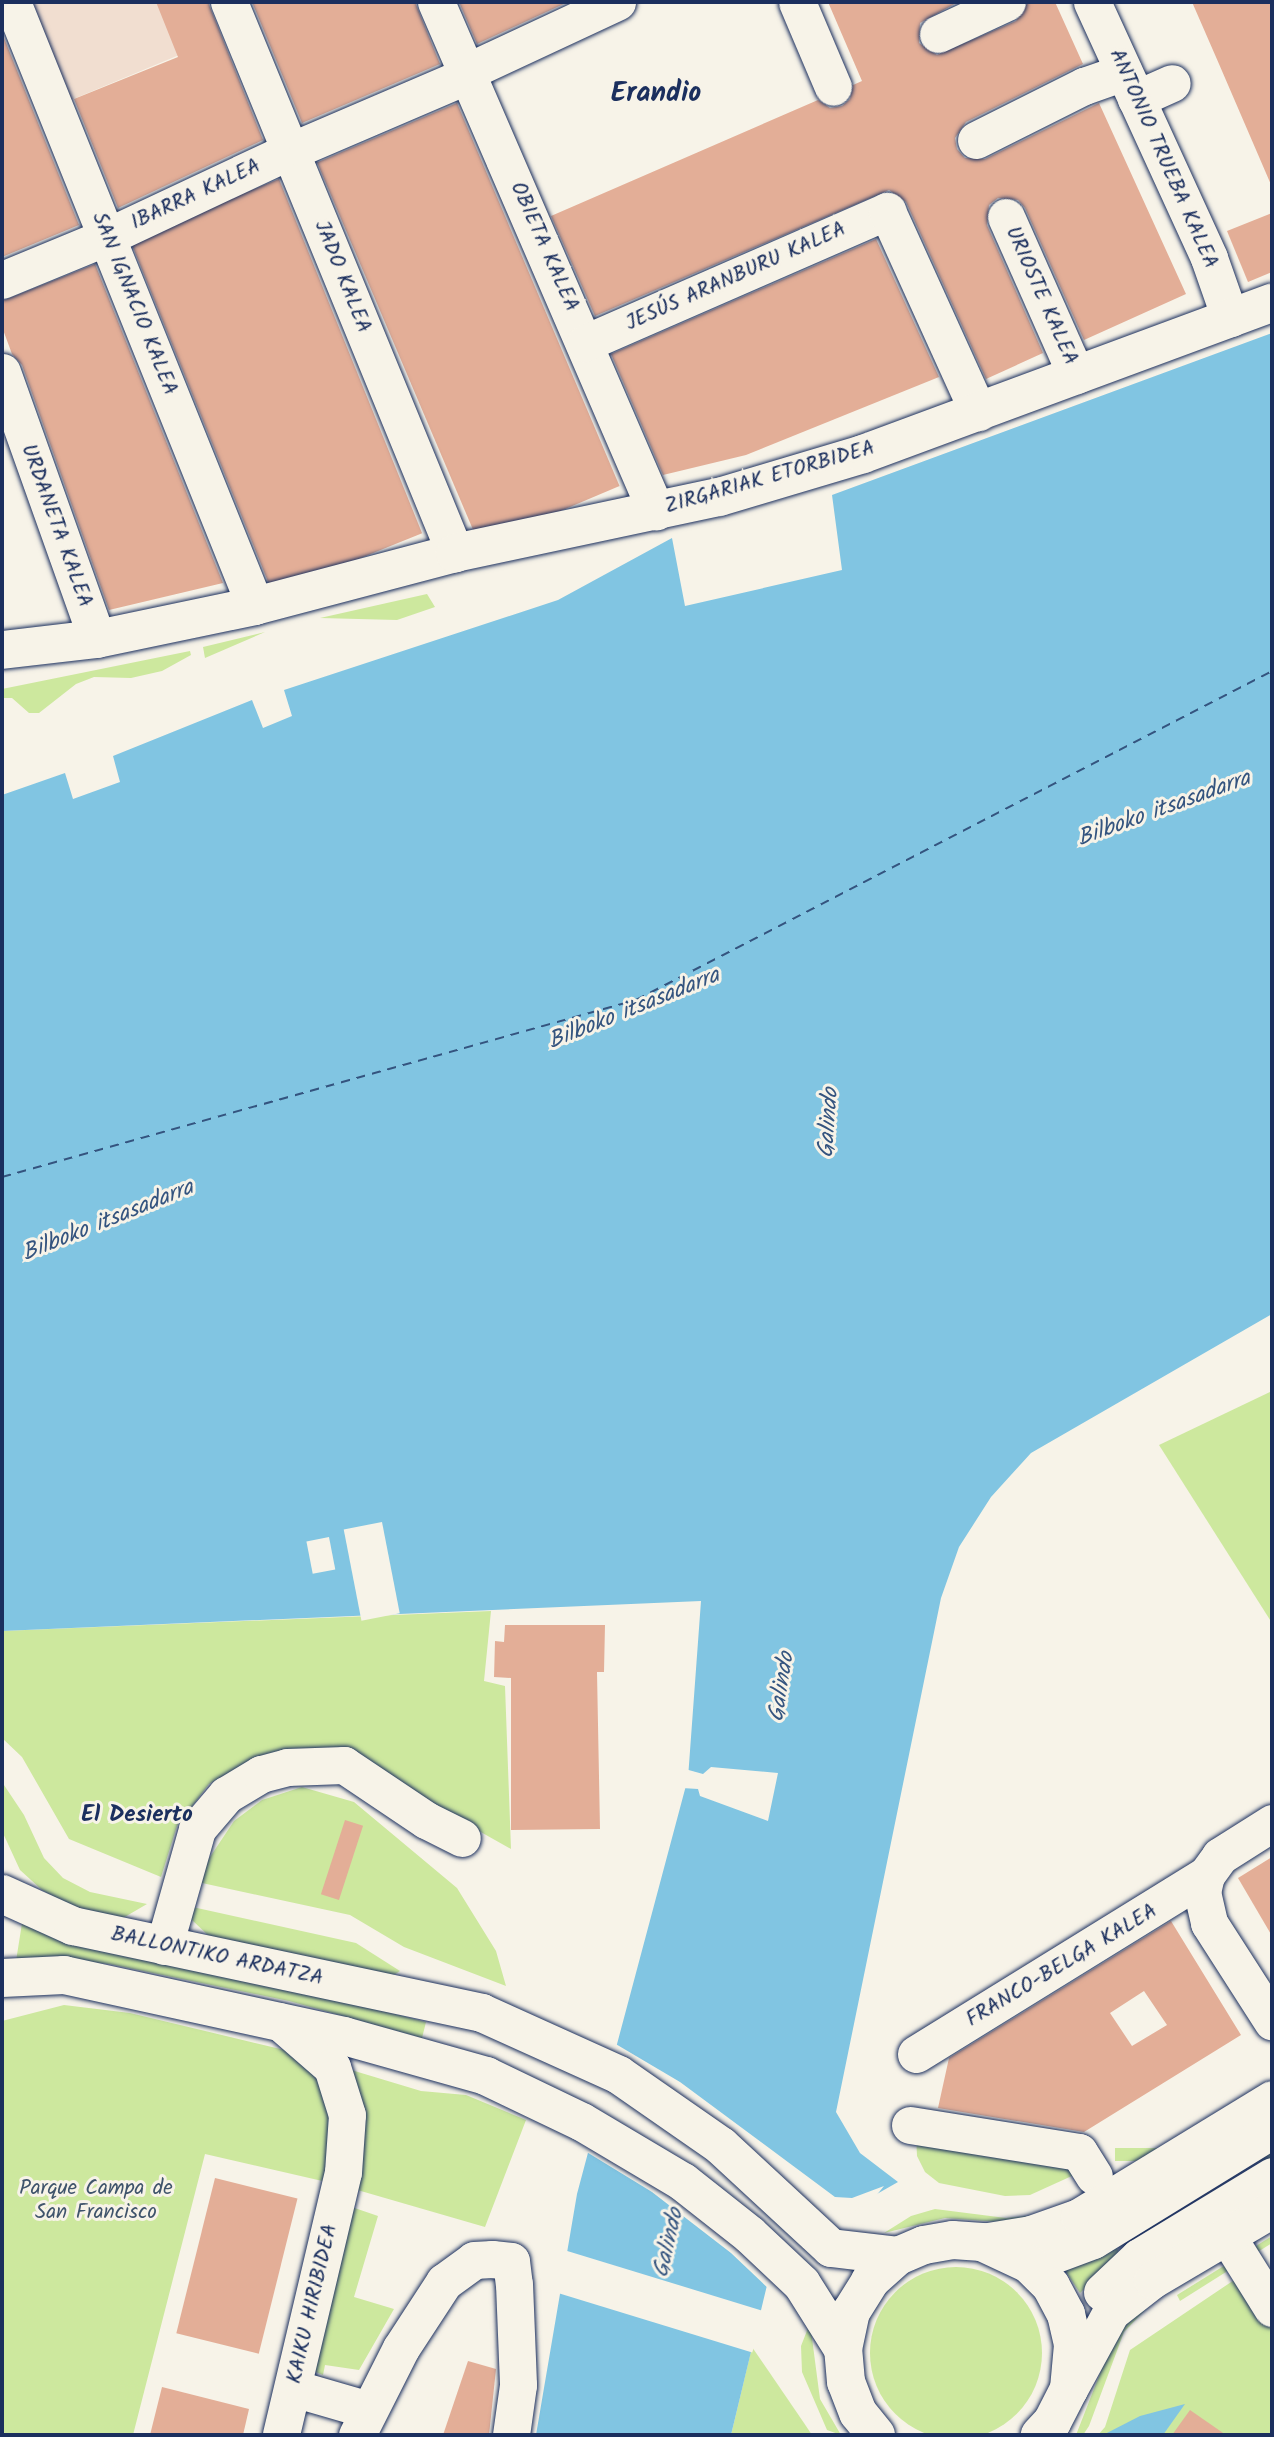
<!DOCTYPE html>
<html>
<head>
<meta charset="utf-8">
<style>
	body { margin:0 }
	#map { position:relative; width:1274px; height:2437px; overflow:hidden; background:#f7f3e8; font-family:Kalam,sans-serif }
	div>[style] { position:absolute }
	[style*='--x'] { left:calc(var(--x)*1px); top:calc(var(--y)*1px); width:calc(var(--w)*1px); rotate:calc(var(--a)*1deg) }
	.built>* { inset:0; background:#f1ded0 }
	.green>* { inset:0; background:#cde89e; transform-origin:0 0 }
	.round { border-radius:50% }
	.water>* { inset:0; background:#81c5e2 }
	.pier>* { inset:0; background:#f7f3e8; transform-origin:0 0 }
	.ferry>* { height:2px; margin-top:-1px; transform-origin:0; background:repeating-linear-gradient(90deg,#34547f 0 9px,transparent 0 16px) }
	.building>* { inset:0; background:#e3ae97; transform-origin:0 0 }
	.roads { filter:drop-shadow(0 0 2px #1b2f5e) drop-shadow(0 0 2px #1b2f5e) }
	.minor>* { height:37px; margin:-18.5px; padding:0 18.5px; transform-origin:18.5px; border-radius:18.5px; background:#f7f3e8 }
	.major>* { height:38px; margin:-19px; padding:0 19px; transform-origin:19px; border-radius:19px; background:#f7f3e8 }
	span { translate:-50% -50%; white-space:nowrap; text-align:center; line-height:1.15; -webkit-text-stroke:6px #f7f3e8; paint-order:stroke }
	.street-label { font-size:21px; color:#1b2f5e }
	.park-label { font-size:21px; color:#3f546b }
	.water-label { font-size:23px; color:#34547f; font-style:italic }
	.neighbourhood-label { font-size:23px; color:#1b2f5e; font-weight:700 }
	.district-label { font-size:28px; color:#1b2f5e; font-weight:700 }
	.frame { position:absolute; inset:0; border:4px solid #1b2f5e; pointer-events:none }
</style>
</head>
<body>
<div id="map">
	<div class="built">
		<i style="clip-path:polygon(30px 2px,205px 2px,220px 38px,71px 100px)"></i>
	</div>
	<div class="green">
		<i style="clip-path:polygon(427px 594px,435px 607px,397px 620px,320px 618px)"></i>
		<i style="clip-path:polygon(265px 632px,205px 658px,203px 647px)"></i>
		<i style="clip-path:polygon(190px 651px,191px 655px,162px 671px,131px 678px,94px 677px,76px 684px,39px 713px,29px 713px,12px 698px,2px 698px,2px 689px)"></i>
		<i style="clip-path:polygon(1272px 1391px,1272px 1623px,1159px 1445px)"></i>
		<i style="clip-path:polygon(491px 1611px,484px 1681px,505px 1686px,511px 1849px,424px 1800px,258px 1756px,209px 1784px,177px 1826px,161px 1877px,69px 1839px,22px 1757px,2px 1738px,2px 1631px)"></i>
		<i style="clip-path:polygon(2px 1782px,24px 1815px,44px 1858px,63px 1878px,90px 1892px,147px 1904px,123px 1918px,70px 1906px,42px 1890px,20px 1870px,2px 1831px)"></i>
		<i style="clip-path:polygon(302px 1787px,354px 1802px,457px 1888px,496px 1951px,506px 1986px,404px 1947px,350px 1915px,202px 1883px,204px 1866px,234px 1821px,262px 1800px)"></i>
		<i style="clip-path:polygon(188px 1906px,356px 1943px,400px 1971px,389px 1978px,211px 1938px,192px 1920px)"></i>
		<i style="clip-path:polygon(23px 1917px,426px 2022px,422px 2038px,289px 2001px,109px 1964px,52px 1958px,16px 1961px)"></i>
		<i style="clip-path:polygon(64px 2005px,130px 2013px,293px 2052px,333px 2095px,331px 2183px,205px 2154px,133px 2435px,2px 2435px,2px 2021px)"></i>
		<i style="clip-path:polygon(348px 2069px,421px 2091px,466px 2095px,526px 2120px,485px 2227px,347px 2187px)"></i>
		<i style="clip-path:polygon(916px 2133px,1072px 2170px,1074px 2175px,1030px 2195px,1005px 2196px,939px 2183px,925px 2172px,917px 2156px)"></i>
		<i style="left:1272px;top:2148px;width:13px;height:157px;rotate:90deg"></i>
		<i style="clip-path:polygon(343px 2204px,378px 2216px,354px 2297px,394px 2309px,359px 2370px,325px 2365px,323px 2375px,311px 2370px)"></i>
		<i style="clip-path:polygon(935px 2209px,1006px 2218px,1066px 2212px,999px 2222px,945px 2218px,884px 2233px,911px 2216px)"></i>
		<i style="clip-path:polygon(1272px 2236px,1272px 2243px,1180px 2301px,1177px 2295px)"></i>
		<i style="clip-path:polygon(1115px 2244px,1120px 2255px,1080px 2293px,1064px 2269px)"></i>
		<i class="round" style="left:870px;top:2267px;width:172px;height:172px"></i>
		<i style="clip-path:polygon(1249px 2270px,1272px 2307px,1272px 2435px,1098px 2435px,1105px 2427px,1130px 2350px)"></i>
		<i style="clip-path:polygon(1151px 2304px,1124px 2332px,1089px 2426px,1083px 2435px,1076px 2435px,1117px 2330px)"></i>
		<i style="clip-path:polygon(810px 2323px,820px 2399px,841px 2435px,827px 2430px,802px 2372px,801px 2346px)"></i>
		<i style="clip-path:polygon(752px 2347px,804px 2423px,812px 2435px,731px 2435px)"></i>
	</div>
	<div class="water">
		<i style="clip-path:polygon(1272px 333px,1272px 1314px,1031px 1453px,991px 1497px,959px 1547px,941px 1598px,836px 2112px,860px 2153px,898px 2182px,775px 2252px,731px 2435px,536px 2435px,577px 2194px,688px 1778px,701px 1601px,2px 1631px,2px 795px,65px 773px,73px 799px,120px 782px,113px 756px,252px 700px,263px 728px,292px 716px,284px 690px,558px 600px,672px 538px,685px 606px,842px 570px,832px 495px)"></i>
		<i style="clip-path:polygon(1185px 2404px,1163px 2435px,1103px 2435px,1140px 2416px)"></i>
	</div>
	<div class="pier">
		<i style="left:382px;top:1522px;width:93px;height:39px;rotate:79deg"></i>
		<i style="left:329px;top:1537px;width:33px;height:23px;rotate:79deg"></i>
		<i style="clip-path:polygon(711px 1767px,778px 1773px,768px 1821px,700px 1796px,698px 1789px,682px 1788px,685px 1769px,703px 1774px)"></i>
		<i style="clip-path:polygon(614px 2043px,680px 2082px,835px 2197px,852px 2198px,884px 2186px,871px 2202px,778px 2254px,770px 2290px,731px 2253px,652px 2192px,585px 2151px)"></i>
		<i style="left:564px;top:2250px;width:210px;height:43px;rotate:17deg"></i>
	</div>
	<div class="ferry">
		<i style="--x:2;--y:1177;--w:658;--a:-15.6"></i>
		<i style="--x:636;--y:1000;--w:716;--a:-27.35"></i>
	</div>
	<div class="building">
		<i style="clip-path:polygon(156px 2px,208px 2px,263px 140px,118px 208px,74px 99px,178px 57px)"></i>
		<i style="clip-path:polygon(252px 2px,415px 2px,440px 64px,302px 123px)"></i>
		<i style="clip-path:polygon(459px 2px,568px 2px,477px 44px)"></i>
		<i style="clip-path:polygon(828px 2px,958px 2px,920px 23px,919px 43px,937px 55px,1016px 21px,1028px 2px,1055px 2px,1083px 64px,966px 122px,955px 138px,957px 149px,965px 158px,985px 159px,1099px 103px,1186px 294px,1084px 340px,1025px 208px,1018px 200px,998px 198px,989px 205px,987px 225px,1043px 353px,986px 379px,906px 202px,889px 190px,595px 316px,551px 216px,818px 100px,830px 108px,842px 106px,850px 99px,853px 85px,862px 81px)"></i>
		<i style="clip-path:polygon(1192px 2px,1272px 2px,1272px 187px,1219px 64px)"></i>
		<i style="clip-path:polygon(2px 33px,79px 225px,2px 257px)"></i>
		<i style="left:457px;top:103px;width:416px;height:152px;rotate:67deg"></i>
		<i style="left:279px;top:179px;width:382px;height:161px;rotate:68deg"></i>
		<i style="clip-path:polygon(1272px 213px,1272px 272px,1248px 282px,1227px 231px)"></i>
		<i style="clip-path:polygon(876px 239px,939px 377px,746px 455px,663px 475px,611px 354px)"></i>
		<i style="clip-path:polygon(95px 264px,223px 583px,109px 610px,22px 365px,12px 354px,2px 327px,2px 301px)"></i>
		<i style="clip-path:polygon(505px 1625px,605px 1625px,604px 1672px,597px 1672px,600px 1829px,511px 1830px,511px 1678px,494px 1677px,495px 1641px,504px 1642px)"></i>
		<i style="left:345px;top:1820px;width:19px;height:78px;rotate:18deg"></i>
		<i style="clip-path:polygon(1272px 1857px,1272px 1936px,1238px 1878px)"></i>
		<i style="clip-path:polygon(evenodd,1171px 1921px,1241px 2035px,1084px 2132px,938px 2108px,949px 2058px,1171px 1921px,1144px 1991px,1167px 2025px,1132px 2046px,1110px 2013px,1144px 1991px)"></i>
		<i style="left:215px;top:2178px;width:85px;height:160px;rotate:14deg"></i>
		<i style="clip-path:polygon(468px 2361px,496px 2369px,489px 2435px,443px 2435px)"></i>
		<i style="clip-path:polygon(162px 2387px,249px 2409px,243px 2435px,150px 2435px)"></i>
		<i style="clip-path:polygon(1190px 2410px,1226px 2435px,1172px 2435px)"></i>
	</div>
	<div class="roads">
		<div class="minor">
			<i style="--x:12;--y:2;--w:651;--a:68.08"></i>
			<i style="--x:229;--y:2;--w:596;--a:67.7"></i>
			<i style="--x:436;--y:2;--w:555;--a:66.63"></i>
			<i style="--x:797;--y:2;--w:92;--a:67"></i>
			<i style="--x:1092;--y:2;--w:281;--a:65.4"></i>
			<i style="--x:1209;--y:258;--w:64;--a:70.7"></i>
			<i style="--x:938;--y:34;--w:76;--a:-24.9"></i>
			<i style="--x:473;--y:69;--w:159;--a:-25"></i>
			<i style="--x:1136;--y:99;--w:39;--a:-24"></i>
			<i style="--x:976;--y:140;--w:121;--a:-26.6"></i>
			<i style="--x:1084;--y:86;--w:42;--a:-19.3"></i>
			<i style="--x:300;--y:147;--w:165;--a:-23.2"></i>
			<i style="--x:1006;--y:217;--w:173;--a:66.1"></i>
			<i style="--x:119;--y:231;--w:171;--a:-25.2"></i>
			<i style="--x:2;--y:280;--w:100;--a:-22.4"></i>
			<i style="--x:585;--y:343;--w:330;--a:-23.6"></i>
			<i style="--x:887;--y:211;--w:221;--a:65.6"></i>
			<i style="--x:2;--y:372;--w:283;--a:70.4"></i>
			<i style="--x:1272;--y:1823;--w:62;--a:147.6"></i>
			<i style="--x:1220;--y:1856;--w:24;--a:126"></i>
			<i style="--x:1206;--y:1875;--w:17;--a:103"></i>
			<i style="--x:1202;--y:1892;--w:32;--a:77"></i>
			<i style="--x:1209;--y:1923;--w:117;--a:57.3"></i>
			<i style="--x:164;--y:1946;--w:122;--a:-74.2"></i>
			<i style="--x:197;--y:1829;--w:45;--a:-49.5"></i>
			<i style="--x:226;--y:1795;--w:41;--a:-31"></i>
			<i style="--x:261;--y:1774;--w:27;--a:-15"></i>
			<i style="--x:287;--y:1767;--w:57;--a:-2"></i>
			<i style="--x:344;--y:1765;--w:99;--a:33.9"></i>
			<i style="--x:426;--y:1820;--w:40;--a:26.6"></i>
			<i style="--x:279;--y:2021;--w:70;--a:41"></i>
			<i style="--x:332;--y:2067;--w:50;--a:72.6"></i>
			<i style="--x:347;--y:2115;--w:57;--a:94"></i>
			<i style="--x:343;--y:2172;--w:270;--a:103.3"></i>
			<i style="--x:916;--y:2054;--w:341;--a:-31.7"></i>
			<i style="--x:910;--y:2125;--w:171;--a:9.1"></i>
			<i style="--x:1079;--y:2152;--w:28;--a:58"></i>
			<i style="--x:1227;--y:2236;--w:85;--a:58"></i>
			<i style="--x:982;--y:2242;--w:50;--a:-9.3"></i>
			<i style="--x:1031;--y:2234;--w:51;--a:-19.5"></i>
			<i style="--x:1079;--y:2217;--w:226;--a:-31.4"></i>
			<i style="--x:1029;--y:2264;--w:68;--a:-20.6"></i>
			<i style="--x:1093;--y:2240;--w:210;--a:-31.6"></i>
			<i style="--x:1102;--y:2292;--w:51;--a:-43.4"></i>
			<i style="--x:1139;--y:2257;--w:156;--a:-31.3"></i>
			<i style="--x:293;--y:2388;--w:79;--a:16.1"></i>
			<i style="--x:1069;--y:2389;--w:88;--a:-61.4"></i>
			<i style="--x:1111;--y:2312;--w:52;--a:-38"></i>
			<i style="--x:1152;--y:2280;--w:139;--a:-30.6"></i>
			<i style="--x:357;--y:2435;--w:97;--a:-63.2"></i>
			<i style="--x:401;--y:2348;--w:79;--a:-56.9"></i>
			<i style="--x:444;--y:2282;--w:37;--a:-36"></i>
			<i style="--x:474;--y:2260;--w:18;--a:-3"></i>
			<i style="--x:492;--y:2259;--w:19;--a:6"></i>
			<i style="--x:511;--y:2261;--w:23;--a:83"></i>
			<i style="--x:514;--y:2284;--w:101;--a:87.7"></i>
			<i style="--x:518;--y:2385;--w:50;--a:98"></i>
		</div>
		<div class="major">
			<i style="--x:2;--y:650;--w:96;--a:-6.6"></i>
			<i style="--x:97;--y:639;--w:161;--a:-11.8"></i>
			<i style="--x:255;--y:606;--w:207;--a:-14.8"></i>
			<i style="--x:455;--y:553;--w:270;--a:-12"></i>
			<i style="--x:719;--y:497;--w:150;--a:-16.6"></i>
			<i style="--x:863;--y:454;--w:436;--a:-20.3"></i>
			<i style="--x:2;--y:1894;--w:78;--a:24.3"></i>
			<i style="--x:73;--y:1926;--w:418;--a:12"></i>
			<i style="--x:482;--y:2013;--w:150;--a:24.3"></i>
			<i style="--x:619;--y:2075;--w:124;--a:34.8"></i>
			<i style="--x:721;--y:2146;--w:150;--a:42.8"></i>
			<i style="--x:831;--y:2248;--w:67;--a:6.8"></i>
			<i style="--x:2;--y:1978;--w:62;--a:-2.8"></i>
			<i style="--x:64;--y:1975;--w:287;--a:12.3"></i>
			<i style="--x:344;--y:2036;--w:148;--a:15.7"></i>
			<i style="--x:486;--y:2076;--w:106;--a:25.6"></i>
			<i style="--x:582;--y:2122;--w:117;--a:30.7"></i>
			<i style="--x:683;--y:2182;--w:85;--a:38.3"></i>
			<i style="--x:750;--y:2235;--w:71;--a:43.3"></i>
			<i style="--x:802;--y:2284;--w:77;--a:57.8"></i>
			<i style="--x:876;--y:2435;--w:28;--a:-129"></i>
			<i style="--x:858;--y:2413;--w:33;--a:-111"></i>
			<i style="--x:846;--y:2382;--w:33;--a:-95"></i>
			<i style="--x:843;--y:2349;--w:38;--a:-78"></i>
			<i style="--x:851;--y:2312;--w:36;--a:-58"></i>
			<i style="--x:870;--y:2281;--w:38;--a:-42"></i>
			<i style="--x:898;--y:2256;--w:28;--a:-23"></i>
			<i style="--x:924;--y:2245;--w:29;--a:-10"></i>
			<i style="--x:953;--y:2240;--w:29;--a:4"></i>
			<i style="--x:982;--y:2242;--w:52;--a:25.1"></i>
			<i style="--x:1029;--y:2264;--w:31;--a:45"></i>
			<i style="--x:1051;--y:2286;--w:32;--a:62"></i>
			<i style="--x:1066;--y:2314;--w:32;--a:77"></i>
			<i style="--x:1073;--y:2345;--w:44;--a:95.2"></i>
			<i style="--x:1069;--y:2389;--w:37;--a:117"></i>
			<i style="--x:1052;--y:2422;--w:18;--a:133"></i>
		</div>
	</div>
	<div class="street-label">
		<span style="left:1163px;top:159px;rotate:66deg">ANTONIO TRUEBA KALEA</span>
		<span style="left:196px;top:195px;rotate:-25deg">IBARRA KALEA</span>
		<span style="left:544px;top:247px;rotate:66deg">OBIETA KALEA</span>
		<span style="left:342px;top:277px;rotate:68deg">JADO KALEA</span>
		<span style="left:736px;top:277px;rotate:-24deg">JESÚS ARANBURU KALEA</span>
		<span style="left:1041px;top:296px;rotate:66deg">URIOSTE KALEA</span>
		<span style="left:134px;top:304px;rotate:68deg">SAN IGNACIO KALEA</span>
		<span style="left:770px;top:478px;rotate:-16deg">ZIRGARIAK ETORBIDEA</span>
		<span style="left:56px;top:526px;rotate:70deg">URDANETA KALEA</span>
		<span style="left:217px;top:1957px;rotate:12deg">BALLONTIKO ARDATZA</span>
		<span style="left:1062px;top:1966px;rotate:-31deg">FRANCO-BELGA KALEA</span>
		<span style="left:313px;top:2304px;rotate:-77deg">KAIKU HIRIBIDEA</span>
	</div>
	<div class="park-label">
		<span style="left:96px;top:2201px">Parque Campa de<br>San Francisco</span>
	</div>
	<div class="water-label">
		<span style="left:1164px;top:809px;rotate:-20deg">Bilboko itsasadarra</span>
		<span style="left:634px;top:1009px;rotate:-22deg">Bilboko itsasadarra</span>
		<span style="left:829px;top:1123px;rotate:-86deg">Galindo</span>
		<span style="left:108px;top:1221px;rotate:-22deg">Bilboko itsasadarra</span>
		<span style="left:782px;top:1687px;rotate:-81deg">Galindo</span>
		<span style="left:669px;top:2243px;rotate:-77deg">Galindo</span>
	</div>
	<div class="neighbourhood-label">
		<span style="left:137px;top:1815px">El Desierto</span>
	</div>
	<div class="district-label">
		<span style="left:656px;top:94px">Erandio</span>
	</div>
	<div class="frame"></div>
</div>
</body>
</html>
